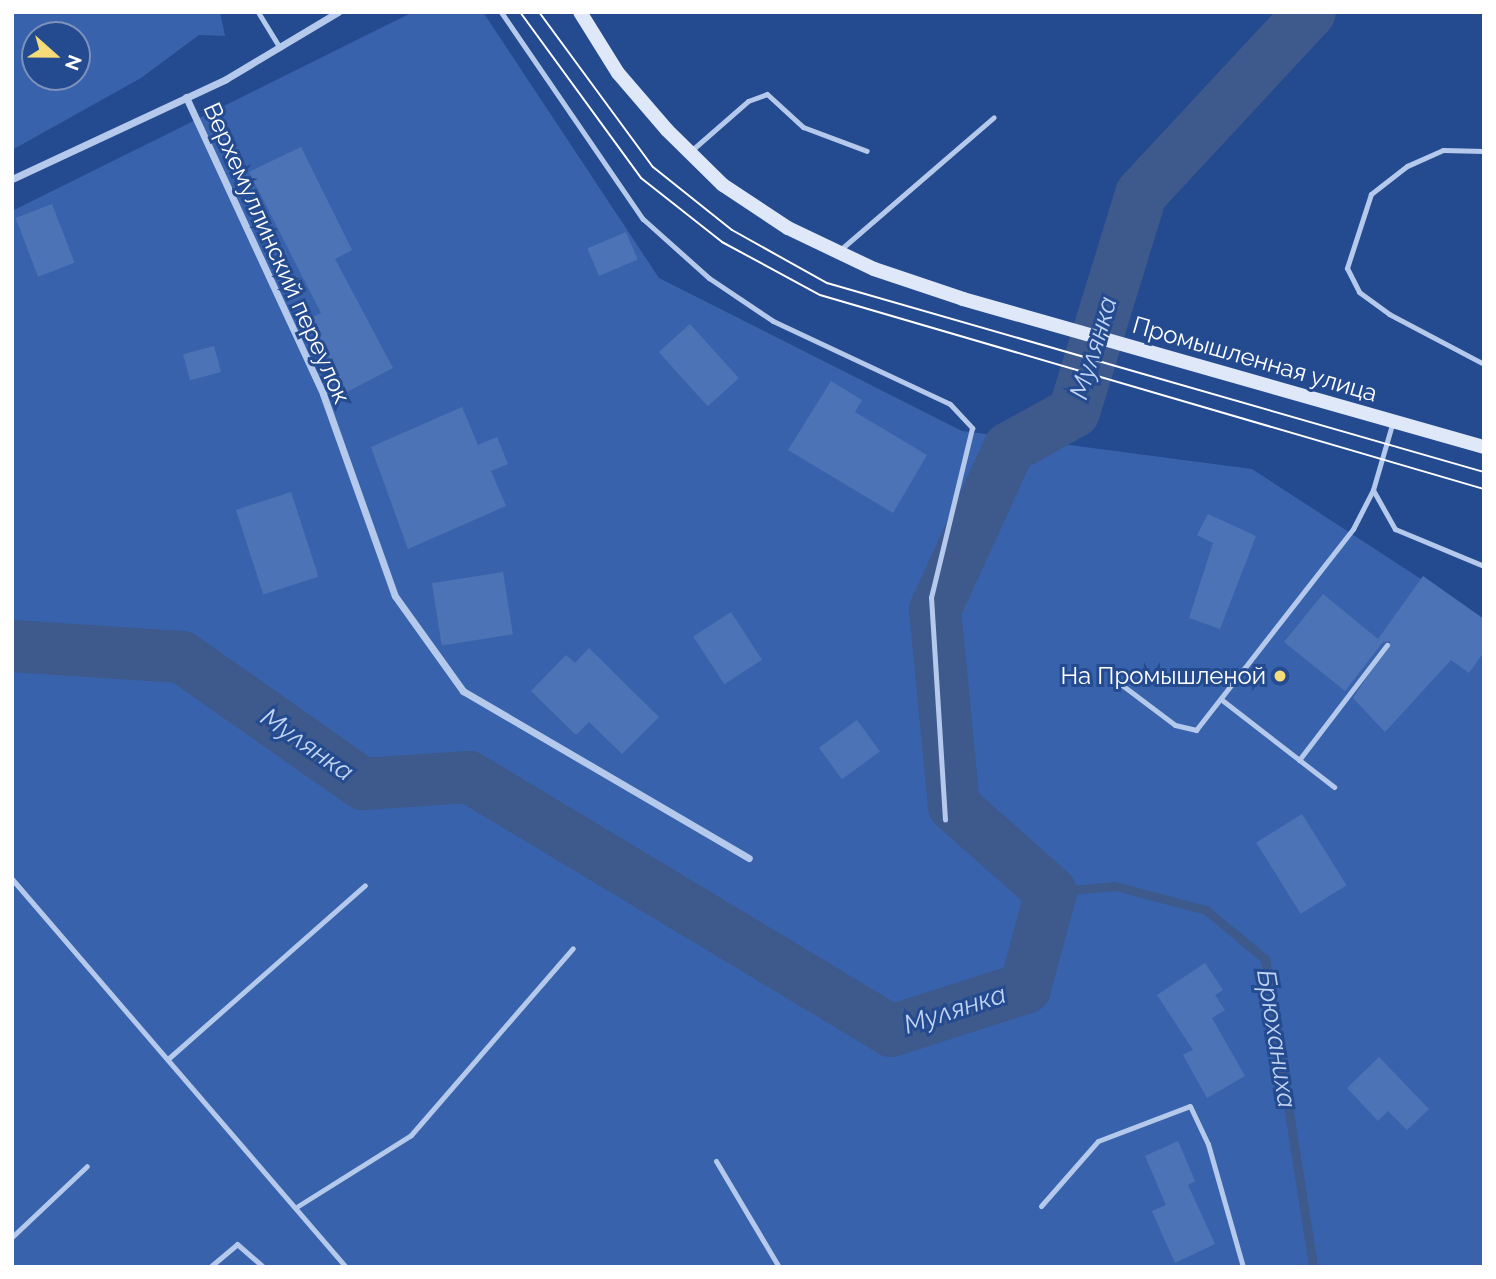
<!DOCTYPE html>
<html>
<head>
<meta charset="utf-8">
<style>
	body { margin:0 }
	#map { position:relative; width:1496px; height:1279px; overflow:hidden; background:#244a8f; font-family:Raleway,sans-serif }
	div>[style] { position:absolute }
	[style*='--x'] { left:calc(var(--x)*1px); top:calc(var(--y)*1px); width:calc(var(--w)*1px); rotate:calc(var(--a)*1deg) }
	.green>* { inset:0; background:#3863ac }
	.stream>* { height:9px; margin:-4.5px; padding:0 4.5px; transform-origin:4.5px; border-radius:4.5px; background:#3e598b }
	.river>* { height:52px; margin:-26px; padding:0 26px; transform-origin:26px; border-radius:26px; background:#3e598b }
	.building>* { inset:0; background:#4c73b5; transform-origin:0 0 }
	.lane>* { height:5px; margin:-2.5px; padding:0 2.5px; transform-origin:2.5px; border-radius:2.5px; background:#b4c9eb }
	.street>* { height:7px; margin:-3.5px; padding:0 3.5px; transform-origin:3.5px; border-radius:3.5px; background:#b4c9eb }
	.secondary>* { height:14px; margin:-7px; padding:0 7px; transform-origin:7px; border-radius:7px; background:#dfe8f9 }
	.tram>* { height:2px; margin:-1px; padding:0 1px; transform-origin:1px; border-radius:1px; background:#fff }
	.dots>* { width:19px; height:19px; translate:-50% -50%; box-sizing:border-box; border:4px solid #244a8f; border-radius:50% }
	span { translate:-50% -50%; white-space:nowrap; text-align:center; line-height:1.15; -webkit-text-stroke:6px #244a8f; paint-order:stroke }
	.street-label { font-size:24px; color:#fff }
	.poi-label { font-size:24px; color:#fff }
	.right { translate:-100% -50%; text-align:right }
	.water-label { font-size:26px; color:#c0d3f2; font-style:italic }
	.frame { position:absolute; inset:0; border:14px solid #fff; pointer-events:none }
	.north { position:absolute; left:21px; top:21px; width:70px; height:70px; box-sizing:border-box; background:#244a8f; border:2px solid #7c92bc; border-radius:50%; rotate:111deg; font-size:19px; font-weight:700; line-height:28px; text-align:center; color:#fff }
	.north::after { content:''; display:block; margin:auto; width:24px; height:32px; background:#f6dc78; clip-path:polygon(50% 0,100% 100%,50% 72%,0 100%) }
</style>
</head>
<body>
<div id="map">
	<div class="green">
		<i style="clip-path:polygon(evenodd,12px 12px,220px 12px,225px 36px,199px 35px,141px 78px,12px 150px,12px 12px,35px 35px,77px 35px,77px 77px,35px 77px,35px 35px)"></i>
		<i style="clip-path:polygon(413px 12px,483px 12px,659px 278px,962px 431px,1252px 469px,1484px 620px,1484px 1267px,12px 1267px,12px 211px)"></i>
	</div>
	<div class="stream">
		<i style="--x:1051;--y:892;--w:64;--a:-5.4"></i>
		<i style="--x:1115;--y:886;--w:94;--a:14.8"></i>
		<i style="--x:1206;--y:910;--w:77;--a:39.7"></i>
		<i style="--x:1265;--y:959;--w:312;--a:81.1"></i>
	</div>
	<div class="river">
		<i style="--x:12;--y:646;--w:170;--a:3.7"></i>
		<i style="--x:182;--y:657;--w:221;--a:35.1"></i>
		<i style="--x:363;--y:784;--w:106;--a:-3.8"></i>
		<i style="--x:469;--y:777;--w:493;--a:31"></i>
		<i style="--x:891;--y:1031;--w:141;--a:-17.8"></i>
		<i style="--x:1025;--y:988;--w:99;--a:-74.8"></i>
		<i style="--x:1051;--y:892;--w:130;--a:-138.4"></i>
		<i style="--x:954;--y:806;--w:197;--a:-95.5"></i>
		<i style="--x:935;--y:610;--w:178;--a:-65.4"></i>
		<i style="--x:1009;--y:448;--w:74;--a:-29"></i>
		<i style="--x:1074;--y:412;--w:228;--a:-72.9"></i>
		<i style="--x:1141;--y:194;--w:248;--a:-47.1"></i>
	</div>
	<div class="building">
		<i style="clip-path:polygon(301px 147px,352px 250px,335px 259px,393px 368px,347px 392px,309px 319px,321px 313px,249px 172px)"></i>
		<i style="left:52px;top:204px;width:63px;height:39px;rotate:69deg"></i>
		<i style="left:626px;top:232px;width:30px;height:42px;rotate:67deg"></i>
		<i style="left:690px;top:324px;width:73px;height:42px;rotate:48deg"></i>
		<i style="left:214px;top:346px;width:27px;height:32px;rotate:75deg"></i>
		<i style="clip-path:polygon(831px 381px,862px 400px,855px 412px,927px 455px,893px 513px,788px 450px)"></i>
		<i style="clip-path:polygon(462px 407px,478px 445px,497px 437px,508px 464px,491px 471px,506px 506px,408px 549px,371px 447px)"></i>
		<i style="left:291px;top:492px;width:89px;height:58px;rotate:72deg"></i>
		<i style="clip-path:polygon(1208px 514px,1256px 536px,1220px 629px,1189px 618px,1213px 543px,1197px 535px)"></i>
		<i style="left:503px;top:572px;width:63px;height:72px;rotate:81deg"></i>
		<i style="clip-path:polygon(1423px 576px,1484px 619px,1484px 652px,1469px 673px,1451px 660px,1385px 732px,1353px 698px,1391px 641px,1383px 642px,1345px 691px,1284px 642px,1323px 594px,1378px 639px)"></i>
		<i style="left:731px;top:612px;width:57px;height:45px;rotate:57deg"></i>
		<i style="clip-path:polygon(589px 648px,659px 717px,622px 754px,589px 722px,576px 735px,531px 691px,566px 655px,575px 663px)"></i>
		<i style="left:857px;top:720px;width:39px;height:47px;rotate:54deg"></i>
		<i style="left:1302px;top:814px;width:84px;height:54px;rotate:58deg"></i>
		<i style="clip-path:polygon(1205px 963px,1223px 990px,1215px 995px,1225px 1010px,1212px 1018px,1245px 1076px,1207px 1098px,1183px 1055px,1193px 1050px,1157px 995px)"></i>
		<i style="clip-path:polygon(1379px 1057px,1429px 1109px,1407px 1130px,1388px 1111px,1378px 1121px,1347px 1088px)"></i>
		<i style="clip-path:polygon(1178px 1141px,1195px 1181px,1188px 1185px,1215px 1244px,1175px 1263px,1152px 1211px,1166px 1205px,1145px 1156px)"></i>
	</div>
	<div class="lane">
		<i style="--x:258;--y:12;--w:42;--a:58.6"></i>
		<i style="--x:501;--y:12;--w:251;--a:55.6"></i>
		<i style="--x:643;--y:219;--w:89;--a:41.8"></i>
		<i style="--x:709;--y:278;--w:77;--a:33.9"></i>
		<i style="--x:773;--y:321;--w:195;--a:25.1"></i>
		<i style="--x:950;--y:404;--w:33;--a:47"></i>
		<i style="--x:972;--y:428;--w:174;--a:103.6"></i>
		<i style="--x:931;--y:597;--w:223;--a:86.4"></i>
		<i style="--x:692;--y:150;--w:74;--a:-41.2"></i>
		<i style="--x:748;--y:101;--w:20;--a:-20"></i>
		<i style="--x:767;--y:94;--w:49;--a:42.5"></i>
		<i style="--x:803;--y:127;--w:68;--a:20.6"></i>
		<i style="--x:1484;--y:151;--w:41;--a:-178.6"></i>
		<i style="--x:1443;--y:150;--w:39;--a:156"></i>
		<i style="--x:1407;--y:166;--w:46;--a:142.1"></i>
		<i style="--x:1371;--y:194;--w:78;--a:108"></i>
		<i style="--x:1347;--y:268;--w:27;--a:63"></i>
		<i style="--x:1359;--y:292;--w:37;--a:36"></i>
		<i style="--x:1389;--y:314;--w:107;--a:27.8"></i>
		<i style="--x:840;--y:250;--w:203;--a:-40.8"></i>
		<i style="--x:1393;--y:421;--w:72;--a:106.2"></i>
		<i style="--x:1373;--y:490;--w:45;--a:60.6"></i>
		<i style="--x:1395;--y:529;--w:96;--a:22.6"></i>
		<i style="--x:1114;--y:679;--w:76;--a:37"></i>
		<i style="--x:1175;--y:725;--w:22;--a:13"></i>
		<i style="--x:1196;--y:730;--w:255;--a:-52"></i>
		<i style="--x:1353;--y:529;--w:44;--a:-62.9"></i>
		<i style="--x:1222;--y:700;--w:142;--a:37.8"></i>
		<i style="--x:1299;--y:760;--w:145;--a:-52.6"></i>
		<i style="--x:12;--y:879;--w:512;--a:49.28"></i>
		<i style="--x:169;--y:1058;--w:261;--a:-41.4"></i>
		<i style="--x:716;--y:1161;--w:123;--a:59.3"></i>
		<i style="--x:298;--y:1206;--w:133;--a:-32.1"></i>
		<i style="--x:411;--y:1135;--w:247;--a:-49.1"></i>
		<i style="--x:1041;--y:1206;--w:86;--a:-48.8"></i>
		<i style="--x:1098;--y:1141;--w:98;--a:-20.8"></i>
		<i style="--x:1190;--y:1106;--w:42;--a:64.7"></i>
		<i style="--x:1208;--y:1144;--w:128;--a:74.1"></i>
		<i style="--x:12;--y:1237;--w:103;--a:-43.4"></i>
		<i style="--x:210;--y:1267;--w:35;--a:-40"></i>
		<i style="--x:237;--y:1244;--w:35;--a:41"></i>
	</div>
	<div class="street">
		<i style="--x:186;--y:97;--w:327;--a:65.2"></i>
		<i style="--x:323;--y:394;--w:214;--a:70.4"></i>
		<i style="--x:395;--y:596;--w:117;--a:54.4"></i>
		<i style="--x:463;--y:691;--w:331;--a:30.3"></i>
		<i style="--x:12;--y:179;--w:236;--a:-25"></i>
		<i style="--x:226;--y:79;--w:131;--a:-30.9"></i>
	</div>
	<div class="secondary">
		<i style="--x:580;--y:12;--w:72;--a:58.1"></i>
		<i style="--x:618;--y:73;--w:75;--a:49.3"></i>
		<i style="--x:667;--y:130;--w:78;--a:44.5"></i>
		<i style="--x:723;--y:185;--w:78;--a:33.5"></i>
		<i style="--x:788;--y:228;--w:95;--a:25.5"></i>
		<i style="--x:874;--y:269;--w:94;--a:18.6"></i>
		<i style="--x:963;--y:299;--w:542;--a:15.86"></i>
	</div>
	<div class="tram">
		<i style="--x:520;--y:12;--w:205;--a:53.9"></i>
		<i style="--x:641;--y:178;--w:103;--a:38.3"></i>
		<i style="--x:722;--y:242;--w:111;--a:28.4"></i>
		<i style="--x:820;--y:295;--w:692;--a:16.29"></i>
		<i style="--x:539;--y:12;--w:192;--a:53.7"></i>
		<i style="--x:653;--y:167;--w:101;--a:38.6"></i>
		<i style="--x:732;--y:230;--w:109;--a:29.2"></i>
		<i style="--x:827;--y:283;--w:684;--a:16.05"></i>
	</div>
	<div class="dots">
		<i style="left:1280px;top:676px;background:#f6dc78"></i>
	</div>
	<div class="street-label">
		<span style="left:277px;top:253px;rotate:66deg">Верхемуллинский переулок</span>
		<span style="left:1255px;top:359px;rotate:16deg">Промышленная улица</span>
	</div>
	<div class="poi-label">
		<span class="right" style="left:1266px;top:676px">На Промышленой</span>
	</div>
	<div class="water-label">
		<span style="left:1094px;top:348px;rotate:-73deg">Мулянка</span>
		<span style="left:307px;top:745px;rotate:35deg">Мулянка</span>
		<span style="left:955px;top:1010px;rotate:-18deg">Мулянка</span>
		<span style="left:1276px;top:1039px;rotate:81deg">Брюханиха</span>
	</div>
	<div class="frame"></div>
	<div class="north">N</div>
</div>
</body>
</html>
